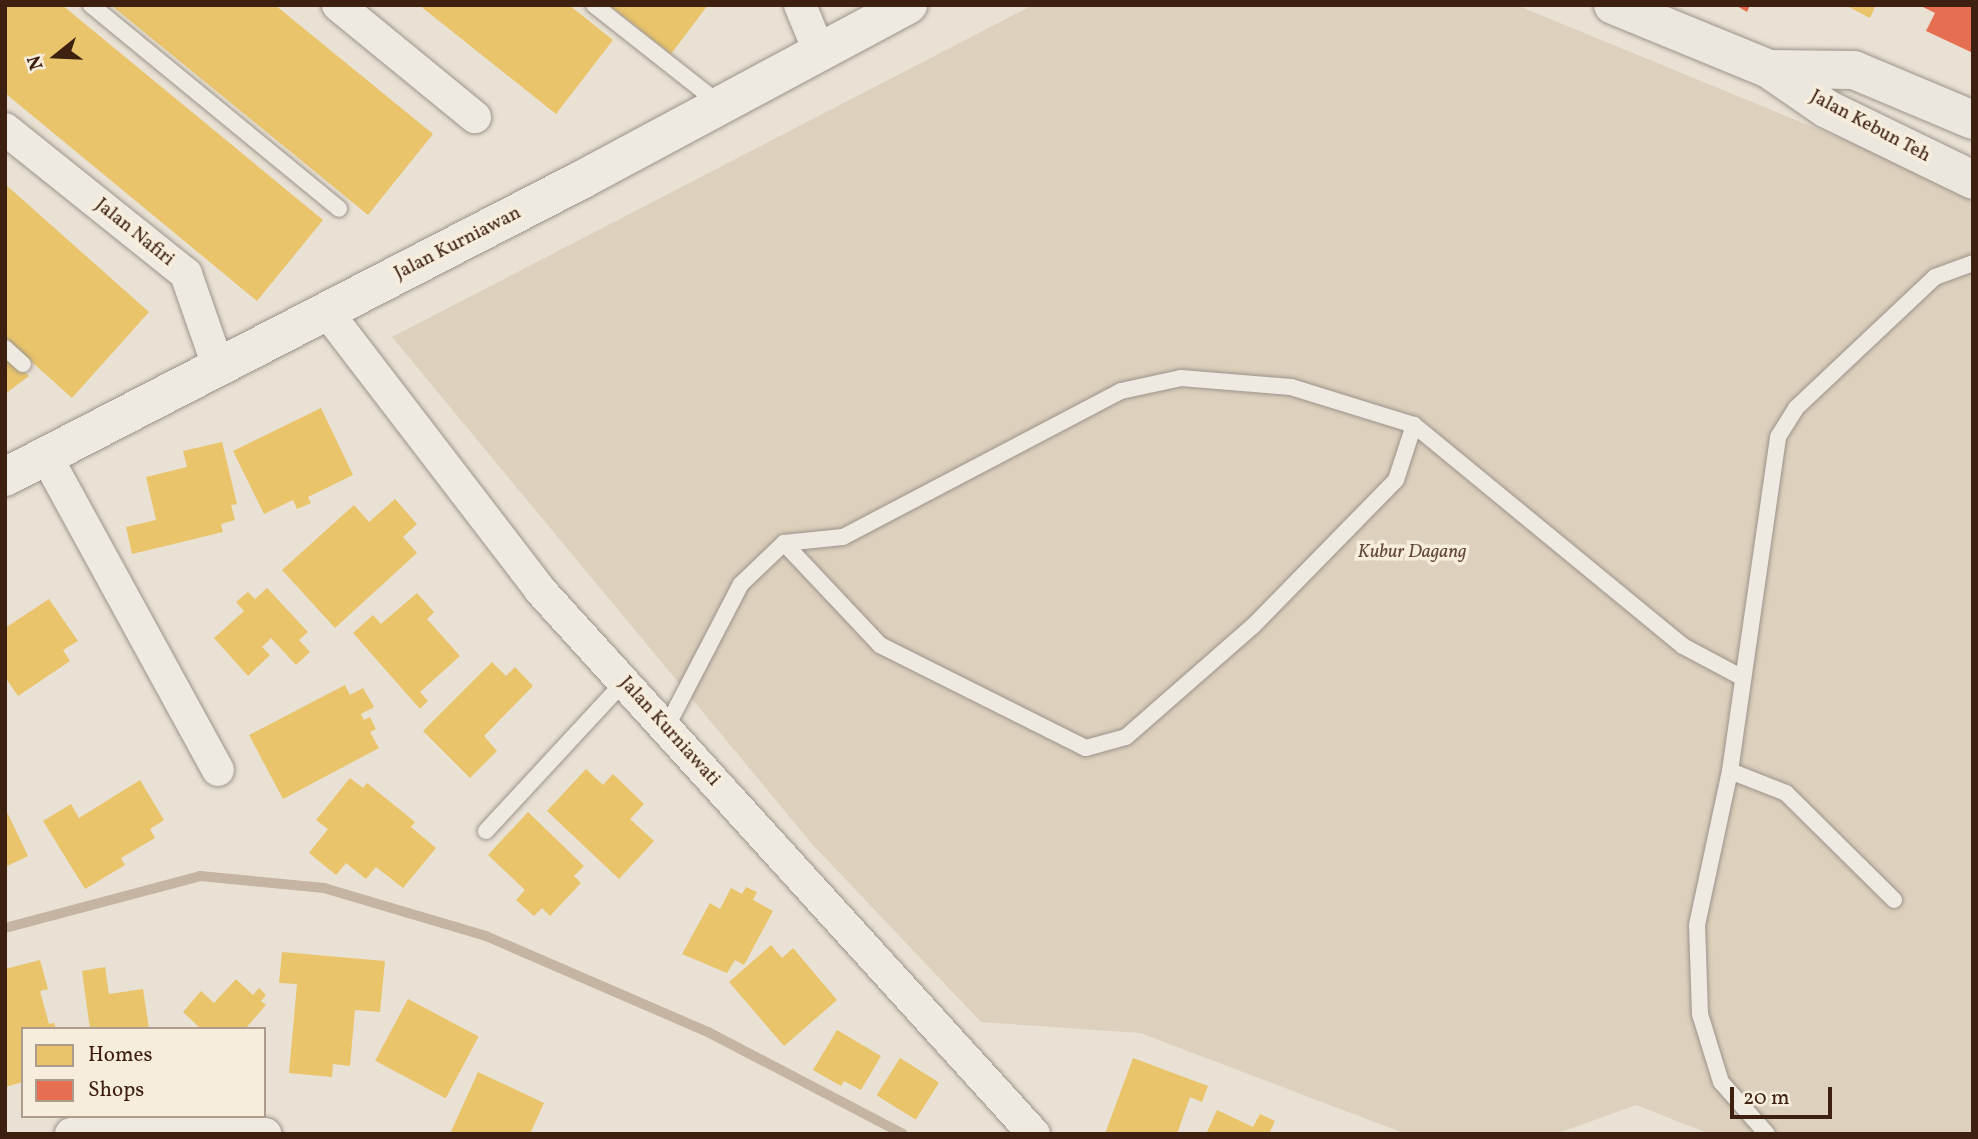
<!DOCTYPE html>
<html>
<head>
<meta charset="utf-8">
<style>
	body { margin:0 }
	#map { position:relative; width:1978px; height:1139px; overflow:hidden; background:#e9e1d4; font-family:Vollkorn,serif }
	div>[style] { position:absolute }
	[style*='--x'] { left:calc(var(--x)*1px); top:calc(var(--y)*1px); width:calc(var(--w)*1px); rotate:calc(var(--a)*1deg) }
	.green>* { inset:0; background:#ddd0bd }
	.homes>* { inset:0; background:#e9c46a; transform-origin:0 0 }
	.shops>* { inset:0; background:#e76f51 }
	.stream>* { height:10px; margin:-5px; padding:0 5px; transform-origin:5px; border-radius:5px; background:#c5b4a2 }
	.roads { filter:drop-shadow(0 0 2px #9c938a) drop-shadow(0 0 2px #9c938a) }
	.service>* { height:16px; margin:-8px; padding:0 8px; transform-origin:8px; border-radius:8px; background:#eeeae2 }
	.minor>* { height:32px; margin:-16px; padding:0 16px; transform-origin:16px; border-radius:16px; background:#eeeae2 }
	.tertiary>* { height:38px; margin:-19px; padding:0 19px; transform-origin:19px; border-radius:19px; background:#eeeae2 }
	.primary>* { height:38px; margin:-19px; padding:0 19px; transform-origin:19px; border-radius:19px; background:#ebe6de }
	span { translate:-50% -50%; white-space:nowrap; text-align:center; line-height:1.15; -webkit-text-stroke:7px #f7eddd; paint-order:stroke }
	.street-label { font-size:19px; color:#3e2011 }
	.park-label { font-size:19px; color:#634838; font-style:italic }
	.frame { position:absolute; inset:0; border:7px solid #3e2011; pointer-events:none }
	.legend { position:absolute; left:21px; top:1027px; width:245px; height:91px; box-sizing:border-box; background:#f7eddd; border:2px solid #ad9b8b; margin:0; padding:9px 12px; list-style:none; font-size:21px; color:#3e2011 }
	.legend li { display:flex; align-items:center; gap:14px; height:35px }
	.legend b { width:35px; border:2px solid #ad9b8b }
	.north { position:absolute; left:21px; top:21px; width:70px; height:70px; -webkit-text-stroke:5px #f7eddd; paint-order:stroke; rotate:252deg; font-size:19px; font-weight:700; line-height:28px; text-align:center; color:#3e2011 }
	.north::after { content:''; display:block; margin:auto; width:24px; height:32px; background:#3e2011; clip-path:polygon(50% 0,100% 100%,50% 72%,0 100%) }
	.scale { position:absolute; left:1730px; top:1087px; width:102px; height:32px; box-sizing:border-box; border:4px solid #3e2011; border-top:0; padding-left:9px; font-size:21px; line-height:24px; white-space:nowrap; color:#3e2011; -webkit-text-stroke:5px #f7eddd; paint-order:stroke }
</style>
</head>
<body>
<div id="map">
	<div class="green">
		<i style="clip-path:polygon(1033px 5px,1516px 5px,1973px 193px,1973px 1134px,1710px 1134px,1636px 1105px,1556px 1134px,1406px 1134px,1140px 1033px,981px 1022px,813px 845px,392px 337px)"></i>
	</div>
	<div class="homes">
		<i style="clip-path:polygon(5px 5px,62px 5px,323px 220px,257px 301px,5px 93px)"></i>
		<i style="clip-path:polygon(111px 5px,275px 5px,433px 134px,368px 215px)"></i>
		<i style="clip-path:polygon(419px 5px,569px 5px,613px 40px,556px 114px)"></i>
		<i style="clip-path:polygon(609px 5px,708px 5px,671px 54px)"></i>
		<i style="clip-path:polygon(1845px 5px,1876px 5px,1870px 18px)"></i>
		<i style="clip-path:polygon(5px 184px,149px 312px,72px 398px,5px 338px)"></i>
		<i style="clip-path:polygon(5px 356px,29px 376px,5px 394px)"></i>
		<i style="clip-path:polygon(321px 408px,353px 475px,308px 497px,311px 503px,297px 509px,293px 500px,264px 514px,233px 451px)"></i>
		<i style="clip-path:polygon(222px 442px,237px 504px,231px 505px,235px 520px,221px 524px,223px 532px,132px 554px,126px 527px,156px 520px,146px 477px,187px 467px,183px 451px)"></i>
		<i style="clip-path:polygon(395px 499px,417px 524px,403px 537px,417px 553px,335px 628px,282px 570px,354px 505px,369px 522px)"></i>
		<i style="clip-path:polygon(267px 588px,308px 632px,299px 640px,310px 652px,296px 665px,271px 638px,262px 647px,270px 655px,248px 676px,214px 638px,244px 611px,236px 602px,248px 592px,255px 599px)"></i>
		<i style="clip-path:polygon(417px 593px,434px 612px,427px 619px,460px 656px,420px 692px,428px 701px,420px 709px,353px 633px,373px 615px,381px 624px)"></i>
		<i style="clip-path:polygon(49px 599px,78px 641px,63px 650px,70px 661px,18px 696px,5px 677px,5px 628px)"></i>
		<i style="clip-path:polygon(492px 662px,506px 676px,515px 667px,533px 686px,484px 736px,497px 751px,470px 778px,423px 731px)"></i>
		<i style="clip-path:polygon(345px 685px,350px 695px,363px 688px,374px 707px,361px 714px,364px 720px,370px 717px,376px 729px,370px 732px,379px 748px,283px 799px,249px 735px)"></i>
		<i style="clip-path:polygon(586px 769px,603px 785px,613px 774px,644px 804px,630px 819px,654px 841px,619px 879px,547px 811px)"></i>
		<i style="clip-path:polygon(350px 778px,363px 788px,367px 783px,415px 822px,411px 827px,436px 848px,403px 888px,376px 867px,366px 879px,346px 863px,336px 875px,309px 853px,328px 829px,316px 820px)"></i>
		<i style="clip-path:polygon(140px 780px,164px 820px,150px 829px,155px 838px,121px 858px,125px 865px,85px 889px,43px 821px,71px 804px,79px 818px)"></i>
		<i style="clip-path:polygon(5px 808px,28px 856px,5px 867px)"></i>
		<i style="clip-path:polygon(528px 812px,584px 866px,574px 876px,581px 883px,550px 916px,542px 908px,534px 916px,516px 900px,525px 890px,488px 855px)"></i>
		<i style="clip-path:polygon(746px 887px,757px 892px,753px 900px,773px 911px,744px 965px,735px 960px,727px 973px,682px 954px,710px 903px,720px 909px,731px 888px,742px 894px)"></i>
		<i style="clip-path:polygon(771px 945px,782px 958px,793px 948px,837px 1000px,784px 1046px,729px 982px)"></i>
		<i style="clip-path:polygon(282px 952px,385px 961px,380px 1012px,355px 1010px,350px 1066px,333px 1064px,332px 1077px,289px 1073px,297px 984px,279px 983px)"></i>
		<i style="clip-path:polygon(40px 960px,48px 989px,40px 991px,49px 1024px,54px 1023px,56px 1029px,23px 1029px,23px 1082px,5px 1087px,5px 969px)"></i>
		<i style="clip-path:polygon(105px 967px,109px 994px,143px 989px,149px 1029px,90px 1029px,82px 971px)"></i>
		<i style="clip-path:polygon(236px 979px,253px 995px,259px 988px,266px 995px,261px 1001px,266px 1005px,245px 1029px,201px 1029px,183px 1012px,201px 991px,214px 1003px)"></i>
		<i style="left:408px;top:999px;width:80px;height:70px;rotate:28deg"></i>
		<i style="clip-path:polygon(837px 1030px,881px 1056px,861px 1090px,844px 1081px,841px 1086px,813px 1070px)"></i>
		<i style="left:900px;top:1058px;width:46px;height:44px;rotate:32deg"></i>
		<i style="clip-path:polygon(1133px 1058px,1208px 1086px,1202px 1102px,1190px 1097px,1177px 1134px,1105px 1134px)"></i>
		<i style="clip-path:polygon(478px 1072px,544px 1103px,530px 1134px,450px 1134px)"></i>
		<i style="clip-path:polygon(1217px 1110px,1253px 1127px,1260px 1114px,1275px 1121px,1269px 1134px,1206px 1134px)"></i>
	</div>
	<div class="shops">
		<i style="clip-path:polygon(1735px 5px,1750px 5px,1747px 12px)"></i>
		<i style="clip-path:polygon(1919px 5px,1973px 5px,1973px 53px,1926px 31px,1935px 13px)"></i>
	</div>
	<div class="stream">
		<i style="--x:5;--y:928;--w:202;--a:-14.9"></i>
		<i style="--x:200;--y:876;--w:125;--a:5.5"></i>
		<i style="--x:324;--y:888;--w:169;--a:16.5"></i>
		<i style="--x:486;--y:936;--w:242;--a:23.4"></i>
		<i style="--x:708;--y:1032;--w:220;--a:27.6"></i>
	</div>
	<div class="roads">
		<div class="service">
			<i style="--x:91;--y:5;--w:321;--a:39.4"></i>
			<i style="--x:594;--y:5;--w:160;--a:38.2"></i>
			<i style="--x:5;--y:348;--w:24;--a:42"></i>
			<i style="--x:784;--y:543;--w:140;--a:46.7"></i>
			<i style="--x:880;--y:645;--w:230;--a:26.6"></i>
			<i style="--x:1086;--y:748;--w:41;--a:-15.4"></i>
			<i style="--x:1126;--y:737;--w:169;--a:-41.2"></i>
			<i style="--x:1253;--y:626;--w:204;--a:-45.6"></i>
			<i style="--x:1396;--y:480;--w:58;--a:-71.9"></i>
			<i style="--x:666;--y:728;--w:162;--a:-62.5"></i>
			<i style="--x:741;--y:584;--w:59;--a:-43.6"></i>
			<i style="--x:784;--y:543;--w:59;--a:-5.8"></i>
			<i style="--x:843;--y:537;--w:314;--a:-27.7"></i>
			<i style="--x:1121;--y:391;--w:61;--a:-12.2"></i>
			<i style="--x:1181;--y:378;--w:110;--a:4.7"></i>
			<i style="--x:1291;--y:387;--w:129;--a:17.2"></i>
			<i style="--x:1414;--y:425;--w:348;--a:39.4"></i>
			<i style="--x:1683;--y:646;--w:68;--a:28.1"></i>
			<i style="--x:1730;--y:771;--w:60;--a:21.4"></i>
			<i style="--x:1786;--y:793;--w:152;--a:44.7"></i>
			<i style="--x:486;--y:831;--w:203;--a:-47.2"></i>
			<i style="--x:1767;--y:1134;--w:69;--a:-131.5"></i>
			<i style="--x:1721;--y:1082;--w:71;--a:-107.2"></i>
			<i style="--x:1700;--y:1014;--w:89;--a:-91.9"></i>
			<i style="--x:1697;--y:925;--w:157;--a:-77.9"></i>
			<i style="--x:1730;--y:771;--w:337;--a:-81.8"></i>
			<i style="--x:1778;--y:437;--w:34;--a:-58"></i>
			<i style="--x:1796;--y:408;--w:191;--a:-43.3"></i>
			<i style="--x:1935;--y:277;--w:40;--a:-20.2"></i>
		</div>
		<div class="minor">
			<i style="--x:338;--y:5;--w:177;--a:39.3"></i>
			<i style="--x:800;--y:5;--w:50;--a:67.6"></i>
			<i style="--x:5;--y:129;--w:232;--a:38.7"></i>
			<i style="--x:186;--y:274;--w:101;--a:70.8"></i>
			<i style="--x:327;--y:312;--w:350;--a:52.5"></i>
			<i style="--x:540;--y:590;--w:735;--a:47.76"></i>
			<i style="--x:46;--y:456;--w:358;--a:61.3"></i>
			<i style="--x:71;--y:1134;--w:29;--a:-14"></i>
			<i style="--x:99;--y:1127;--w:112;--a:-0.5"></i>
			<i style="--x:211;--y:1126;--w:55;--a:8.4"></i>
		</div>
		<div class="tertiary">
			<i style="--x:5;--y:477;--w:650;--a:-27.27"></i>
			<i style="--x:583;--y:179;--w:369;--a:-28.2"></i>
		</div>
		<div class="primary">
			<i style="--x:1613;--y:5;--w:169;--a:22.3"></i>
			<i style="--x:1769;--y:69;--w:70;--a:34.6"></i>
			<i style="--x:1827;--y:109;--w:162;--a:25.9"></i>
			<i style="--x:1769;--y:69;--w:85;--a:0.7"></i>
			<i style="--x:1854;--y:70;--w:129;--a:22.8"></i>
		</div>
	</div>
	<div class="street-label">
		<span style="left:1870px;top:127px;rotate:28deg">Jalan Kebun Teh</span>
		<span style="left:134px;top:233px;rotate:39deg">Jalan Nafiri</span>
		<span style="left:458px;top:244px;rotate:-27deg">Jalan Kurniawan</span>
		<span style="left:669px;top:732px;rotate:48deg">Jalan Kurniawati</span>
	</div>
	<div class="park-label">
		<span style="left:1412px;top:553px">Kubur Dagang</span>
	</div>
	<div class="frame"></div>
	<ul class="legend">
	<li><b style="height:19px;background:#e9c46a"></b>Homes</li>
	<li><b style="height:19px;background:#e76f51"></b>Shops</li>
	</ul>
	<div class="north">N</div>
	<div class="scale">20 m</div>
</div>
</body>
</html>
